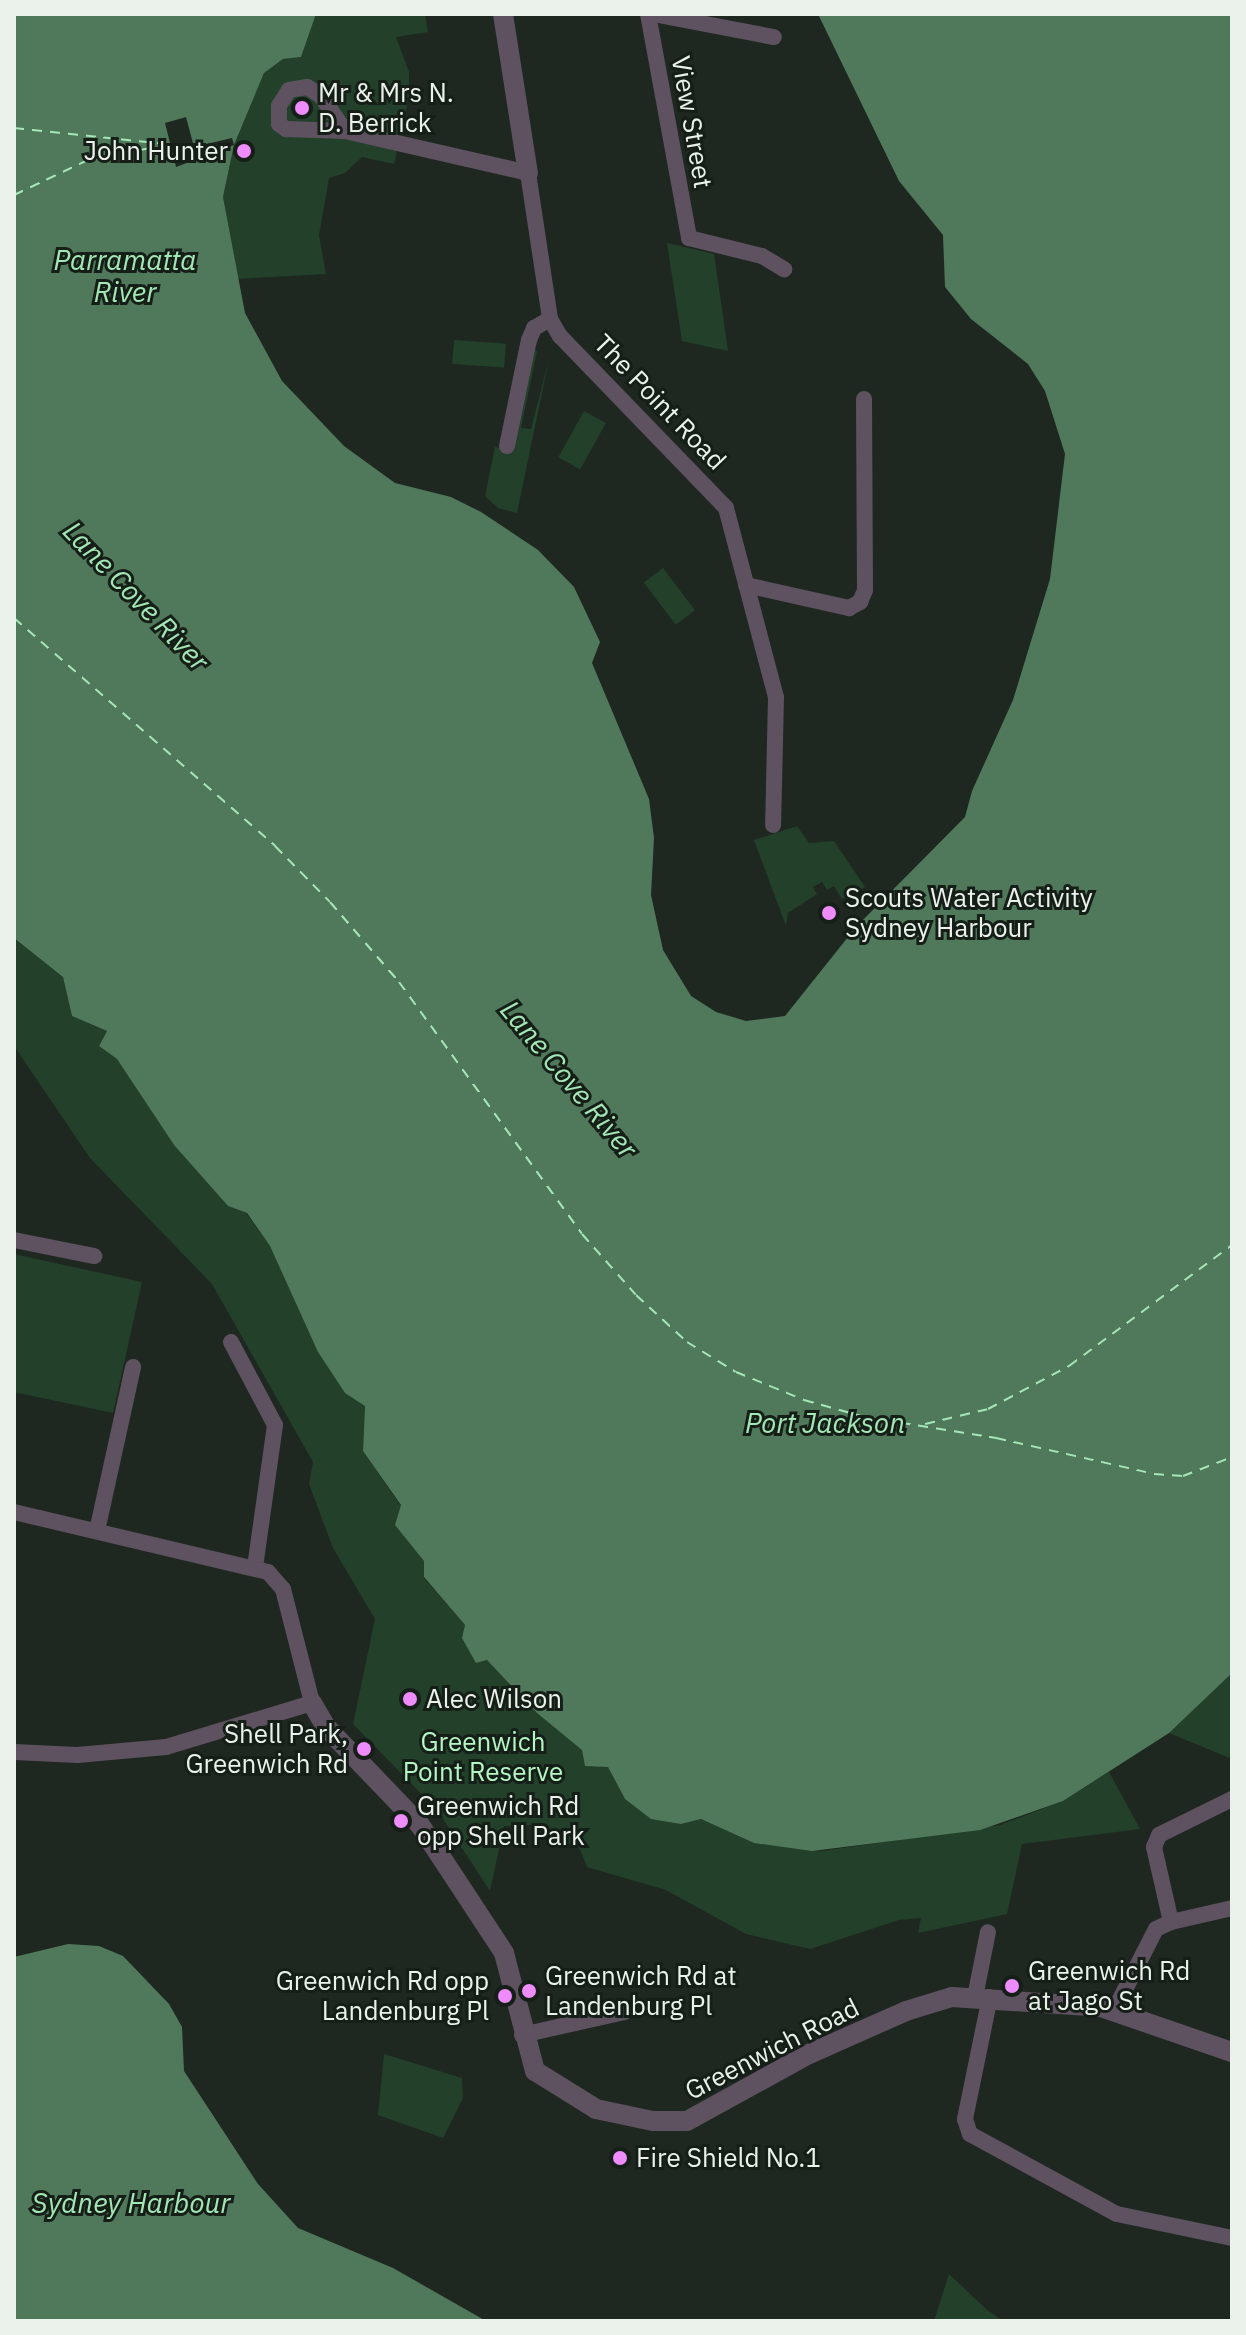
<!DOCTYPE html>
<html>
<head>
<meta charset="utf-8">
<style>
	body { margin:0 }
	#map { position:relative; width:1246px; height:2335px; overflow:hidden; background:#1e2820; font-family:"IBM Plex Sans",sans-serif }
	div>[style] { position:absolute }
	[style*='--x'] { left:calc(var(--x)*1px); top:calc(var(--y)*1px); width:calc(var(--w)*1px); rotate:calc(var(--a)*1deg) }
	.green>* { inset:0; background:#23402b; transform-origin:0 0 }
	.water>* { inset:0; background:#50795b }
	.pier>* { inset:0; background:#1e2820 }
	.ferry>* { height:2px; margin-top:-1px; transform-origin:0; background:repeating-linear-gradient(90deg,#a4e7b6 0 10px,transparent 0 18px) }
	.minor>* { height:16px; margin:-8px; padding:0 8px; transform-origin:8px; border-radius:8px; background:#5e5160 }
	.tertiary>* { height:20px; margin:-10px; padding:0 10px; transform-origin:10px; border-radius:10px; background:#5e5160 }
	.dots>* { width:22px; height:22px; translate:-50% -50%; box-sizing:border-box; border:4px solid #151e17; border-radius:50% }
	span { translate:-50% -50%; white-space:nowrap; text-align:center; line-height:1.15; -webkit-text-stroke:6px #151e17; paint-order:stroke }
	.poi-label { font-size:26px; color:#ebf2ec }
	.left { translate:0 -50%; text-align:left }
	.right { translate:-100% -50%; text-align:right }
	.street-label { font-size:26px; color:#ebf2ec }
	.park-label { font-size:26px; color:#b4f7c5 }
	.water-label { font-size:28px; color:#a4e7b6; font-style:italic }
	.frame { position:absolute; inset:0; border:16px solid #ebf2ec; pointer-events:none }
</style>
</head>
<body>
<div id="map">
	<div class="green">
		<i style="clip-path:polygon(316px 14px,425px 14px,428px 32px,396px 37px,409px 72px,409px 97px,394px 164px,362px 157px,345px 173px,329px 178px,319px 235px,326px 274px,238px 279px,223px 197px,234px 145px,264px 73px,283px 59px,301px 57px)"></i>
		<i style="clip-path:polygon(667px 243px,714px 254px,728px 351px,682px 341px)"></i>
		<i style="left:454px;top:340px;width:52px;height:24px;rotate:4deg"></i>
		<i style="clip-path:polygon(531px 350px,537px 351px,521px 428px,531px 429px,549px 359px,517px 513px,498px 508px,485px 496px,495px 447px,501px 448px)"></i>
		<i style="left:584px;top:411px;width:25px;height:53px;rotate:29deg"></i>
		<i style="left:663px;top:568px;width:53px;height:24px;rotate:53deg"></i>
		<i style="clip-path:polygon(797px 826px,809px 843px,834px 841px,865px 887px,842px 899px,834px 886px,827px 890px,822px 882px,813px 887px,817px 894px,788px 913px,786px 926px,754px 840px)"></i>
		<i style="clip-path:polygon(14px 938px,63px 977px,72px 1016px,107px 1031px,99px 1046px,117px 1059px,174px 1145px,228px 1206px,246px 1213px,270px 1246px,345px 1393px,365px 1405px,363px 1451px,401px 1506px,424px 1561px,424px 1578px,465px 1625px,476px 1663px,487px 1660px,537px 1713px,608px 1767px,625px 1799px,681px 1824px,701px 1819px,754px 1843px,822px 1851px,1000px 1825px,1063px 1801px,1109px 1772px,1140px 1829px,1022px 1844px,1007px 1914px,918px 1933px,921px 1918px,899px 1920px,810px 1949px,746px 1934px,666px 1890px,587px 1867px,580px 1849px,534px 1825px,504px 1826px,490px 1891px,438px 1811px,353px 1724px,375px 1619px,333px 1548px,309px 1484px,313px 1462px,212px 1284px,90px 1158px,14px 1046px)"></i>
		<i style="clip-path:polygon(14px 1254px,142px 1282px,113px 1413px,14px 1392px)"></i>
		<i style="clip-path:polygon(1232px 1673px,1232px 1759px,1169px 1733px,1225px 1678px)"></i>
		<i style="clip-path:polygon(384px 2054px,462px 2078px,463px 2098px,443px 2138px,378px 2115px)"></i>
		<i style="clip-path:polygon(949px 2274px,986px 2309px,1003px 2321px,934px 2321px)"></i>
	</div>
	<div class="water">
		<i style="clip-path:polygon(14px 14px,316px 14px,301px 57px,283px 59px,264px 73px,234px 145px,223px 197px,245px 313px,282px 381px,344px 446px,395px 483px,451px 497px,481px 512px,538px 550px,574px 587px,600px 642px,592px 663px,649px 799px,654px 838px,651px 895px,663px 950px,691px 996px,716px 1012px,746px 1021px,785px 1016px,856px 927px,965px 817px,972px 791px,1013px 700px,1050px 579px,1065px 454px,1045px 391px,1028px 364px,971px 319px,945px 287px,943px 235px,899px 181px,818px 14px,1232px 14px,1232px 1673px,1169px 1733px,1063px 1801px,980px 1830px,812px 1851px,754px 1843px,701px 1819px,681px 1824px,651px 1819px,625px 1799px,608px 1767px,585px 1766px,582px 1750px,537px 1713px,487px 1660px,476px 1663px,462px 1638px,465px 1625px,424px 1577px,424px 1561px,395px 1525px,401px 1505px,363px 1451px,365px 1406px,345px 1393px,318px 1352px,270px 1246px,247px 1213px,228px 1206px,174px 1145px,117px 1059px,99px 1046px,107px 1031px,72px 1016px,63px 977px,14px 938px)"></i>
		<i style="clip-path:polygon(68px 1944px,99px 1946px,123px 1956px,169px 2004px,182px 2027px,184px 2071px,258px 2184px,298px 2228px,393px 2268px,486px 2321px,14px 2321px,14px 1957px)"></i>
	</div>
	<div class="pier">
		<i style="clip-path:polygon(186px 117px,194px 147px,232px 138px,234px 145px,176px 167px,165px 123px)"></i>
	</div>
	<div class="ferry">
		<i style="--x:14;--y:128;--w:152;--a:6"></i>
		<i style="--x:14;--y:195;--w:82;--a:-25.3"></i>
		<i style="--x:88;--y:160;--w:85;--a:-10.9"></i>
		<i style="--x:14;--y:618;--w:347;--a:41.1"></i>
		<i style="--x:275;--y:846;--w:78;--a:45.5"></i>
		<i style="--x:330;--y:902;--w:106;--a:49.2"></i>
		<i style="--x:399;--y:982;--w:311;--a:54"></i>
		<i style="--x:582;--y:1234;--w:81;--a:48.5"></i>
		<i style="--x:636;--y:1295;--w:69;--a:42.7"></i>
		<i style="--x:687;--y:1342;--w:57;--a:31.5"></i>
		<i style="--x:736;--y:1372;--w:74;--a:22.4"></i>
		<i style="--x:804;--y:1400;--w:63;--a:15.6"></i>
		<i style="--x:865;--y:1417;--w:133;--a:9.1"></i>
		<i style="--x:996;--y:1438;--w:162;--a:12.8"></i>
		<i style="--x:1154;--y:1474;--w:29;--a:4"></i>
		<i style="--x:1183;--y:1476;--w:53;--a:-21.2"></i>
		<i style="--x:925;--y:1424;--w:65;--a:-13.4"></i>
		<i style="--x:988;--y:1409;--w:92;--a:-28"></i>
		<i style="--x:1069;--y:1366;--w:203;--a:-36.6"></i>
	</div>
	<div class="minor">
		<i style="--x:648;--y:14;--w:228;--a:79.6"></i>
		<i style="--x:689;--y:238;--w:75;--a:13.9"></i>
		<i style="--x:762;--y:256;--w:26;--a:31"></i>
		<i style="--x:653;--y:14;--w:123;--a:10.8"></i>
		<i style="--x:345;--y:131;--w:42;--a:-124.4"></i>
		<i style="--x:321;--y:96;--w:17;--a:-147"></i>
		<i style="--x:307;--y:87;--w:18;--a:171"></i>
		<i style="--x:289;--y:90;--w:19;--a:122"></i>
		<i style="--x:279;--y:106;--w:18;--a:90"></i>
		<i style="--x:279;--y:124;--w:9;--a:36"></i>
		<i style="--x:286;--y:129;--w:59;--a:1.9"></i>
		<i style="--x:345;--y:131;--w:188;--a:12.9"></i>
		<i style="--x:528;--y:173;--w:148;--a:81.4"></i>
		<i style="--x:550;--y:319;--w:20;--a:60"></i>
		<i style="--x:560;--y:336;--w:239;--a:46"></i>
		<i style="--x:726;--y:508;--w:196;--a:75.2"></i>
		<i style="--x:776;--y:697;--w:128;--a:91.3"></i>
		<i style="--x:507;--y:446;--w:108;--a:-78.3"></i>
		<i style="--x:529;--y:340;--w:13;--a:-67"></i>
		<i style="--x:534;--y:328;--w:18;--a:-29"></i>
		<i style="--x:746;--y:585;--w:106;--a:12.6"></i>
		<i style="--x:849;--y:608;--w:13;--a:-29"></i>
		<i style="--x:860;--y:602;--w:13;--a:-67"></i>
		<i style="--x:865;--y:590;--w:191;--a:-90.3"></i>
		<i style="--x:14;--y:1240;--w:82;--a:11.3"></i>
		<i style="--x:231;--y:1342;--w:94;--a:62.1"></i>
		<i style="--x:275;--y:1425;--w:143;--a:98"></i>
		<i style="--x:14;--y:1512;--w:261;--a:13.3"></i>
		<i style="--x:268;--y:1572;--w:23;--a:49"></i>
		<i style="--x:283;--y:1589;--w:118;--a:75.7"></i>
		<i style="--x:312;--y:1703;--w:152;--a:163.2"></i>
		<i style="--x:166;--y:1747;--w:89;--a:174.9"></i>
		<i style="--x:77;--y:1755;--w:63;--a:-177.3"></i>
		<i style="--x:97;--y:1531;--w:168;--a:-77.6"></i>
		<i style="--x:1171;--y:1922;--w:63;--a:-12.9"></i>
		<i style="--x:975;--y:1997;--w:66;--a:-78.7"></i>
		<i style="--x:990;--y:1997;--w:125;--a:101.6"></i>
		<i style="--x:965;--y:2119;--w:16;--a:72"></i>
		<i style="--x:970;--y:2134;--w:167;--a:28.6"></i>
		<i style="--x:1117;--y:2214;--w:117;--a:11.8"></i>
		<i style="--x:1114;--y:2011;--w:92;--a:-62.9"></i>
		<i style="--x:1156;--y:1929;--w:17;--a:-25"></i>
		<i style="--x:1171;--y:1922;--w:77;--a:-102.8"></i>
		<i style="--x:1154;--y:1847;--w:13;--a:-67"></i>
		<i style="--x:1159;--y:1835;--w:81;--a:-26.3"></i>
		<i style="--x:522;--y:2035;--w:105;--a:-12.7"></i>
	</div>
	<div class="tertiary">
		<i style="--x:503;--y:14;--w:161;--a:81.1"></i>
		<i style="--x:312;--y:1703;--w:28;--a:60"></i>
		<i style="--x:326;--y:1727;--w:136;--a:46.2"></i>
		<i style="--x:420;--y:1825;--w:153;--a:56.7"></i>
		<i style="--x:504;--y:1953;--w:122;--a:75.3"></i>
		<i style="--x:535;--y:2071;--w:72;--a:31.9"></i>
		<i style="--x:596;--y:2109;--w:58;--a:11.9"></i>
		<i style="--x:653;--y:2121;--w:34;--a:0"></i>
		<i style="--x:687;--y:2121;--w:139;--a:-28.8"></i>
		<i style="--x:809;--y:2054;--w:106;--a:-23.9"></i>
		<i style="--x:906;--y:2011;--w:48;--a:-16.9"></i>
		<i style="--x:952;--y:1997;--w:149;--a:3.8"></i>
		<i style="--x:1101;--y:2007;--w:139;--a:19"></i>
	</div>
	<div class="dots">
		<i style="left:302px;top:108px;background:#ed8cfa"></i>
		<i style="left:244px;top:151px;background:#ed8cfa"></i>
		<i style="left:829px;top:913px;background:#ed8cfa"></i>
		<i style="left:410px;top:1699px;background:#ed8cfa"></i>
		<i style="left:364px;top:1749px;background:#ed8cfa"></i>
		<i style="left:401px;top:1821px;background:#ed8cfa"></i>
		<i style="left:1012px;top:1986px;background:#ed8cfa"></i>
		<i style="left:529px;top:1991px;background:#ed8cfa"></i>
		<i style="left:505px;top:1996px;background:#ed8cfa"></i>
		<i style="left:620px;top:2158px;background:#ed8cfa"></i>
	</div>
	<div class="poi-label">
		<span class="left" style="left:318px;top:108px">Mr &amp; Mrs N.<br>D. Berrick</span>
		<span class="right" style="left:228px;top:151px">John Hunter</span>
		<span class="left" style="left:845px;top:913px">Scouts Water Activity<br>Sydney Harbour</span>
		<span class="left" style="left:426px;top:1699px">Alec Wilson</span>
		<span class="right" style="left:348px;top:1749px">Shell Park,<br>Greenwich Rd</span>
		<span class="left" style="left:417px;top:1821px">Greenwich Rd<br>opp Shell Park</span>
		<span class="left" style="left:1028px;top:1986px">Greenwich Rd<br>at Jago St</span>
		<span class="left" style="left:545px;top:1991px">Greenwich Rd at<br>Landenburg Pl</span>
		<span class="right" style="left:489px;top:1996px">Greenwich Rd opp<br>Landenburg Pl</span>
		<span class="left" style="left:636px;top:2158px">Fire Shield No.1</span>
	</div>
	<div class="street-label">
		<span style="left:692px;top:122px;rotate:80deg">View Street</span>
		<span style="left:660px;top:402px;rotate:46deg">The Point Road</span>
		<span style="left:772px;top:2049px;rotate:-27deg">Greenwich Road</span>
	</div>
	<div class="park-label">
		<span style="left:483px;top:1757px">Greenwich<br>Point Reserve</span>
	</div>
	<div class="water-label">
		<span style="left:125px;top:276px">Parramatta<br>River</span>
		<span style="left:136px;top:596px;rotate:46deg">Lane Cove River</span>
		<span style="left:569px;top:1079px;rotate:50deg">Lane Cove River</span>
		<span style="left:825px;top:1423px">Port Jackson</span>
		<span style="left:131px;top:2203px">Sydney Harbour</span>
	</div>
	<div class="frame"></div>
</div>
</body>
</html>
